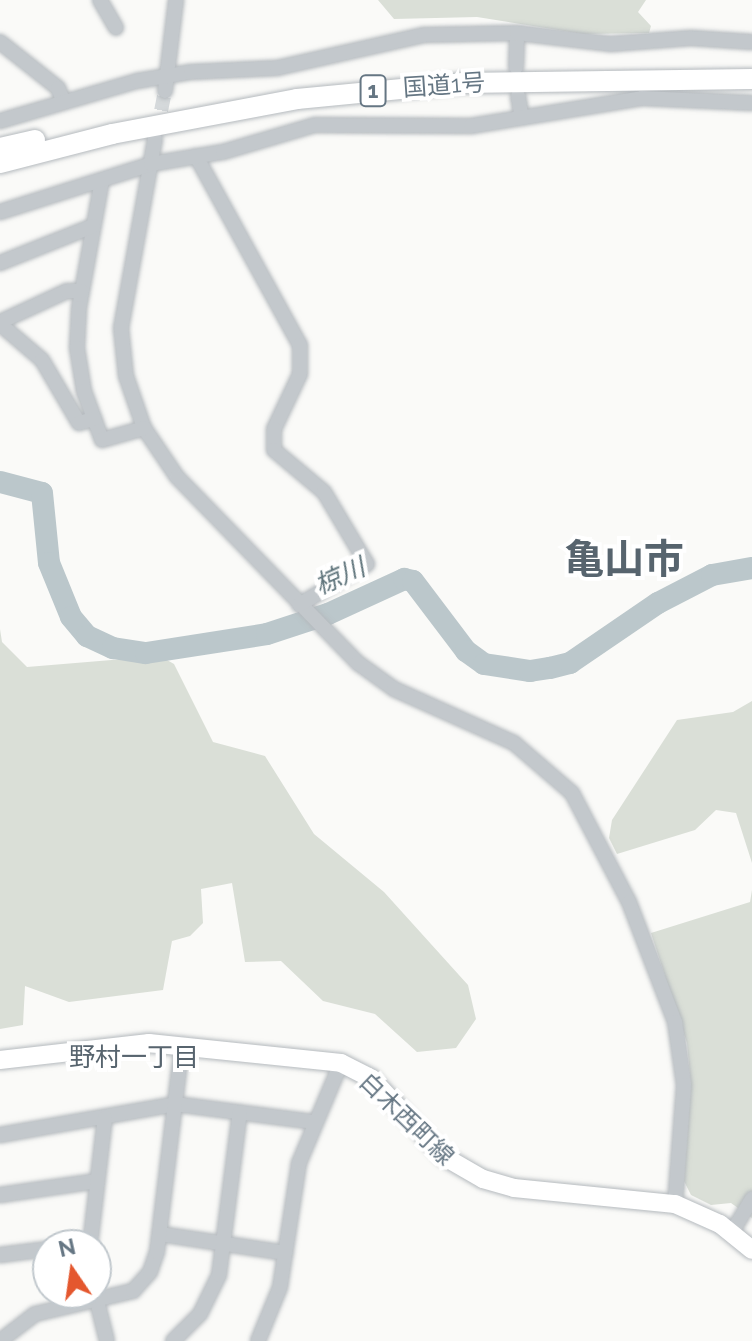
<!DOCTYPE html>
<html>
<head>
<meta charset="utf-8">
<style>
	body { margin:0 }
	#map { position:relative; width:752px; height:1341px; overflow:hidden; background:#fafaf8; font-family:Raleway,"Noto Sans JP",sans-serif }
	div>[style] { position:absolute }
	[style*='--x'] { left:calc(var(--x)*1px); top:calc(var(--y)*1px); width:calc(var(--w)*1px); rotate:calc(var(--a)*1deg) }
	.green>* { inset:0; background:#dadfd7 }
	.river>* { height:22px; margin:-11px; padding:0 11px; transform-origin:11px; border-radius:11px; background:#bbc7cb }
	.minor-tunnel>* { height:14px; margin-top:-7px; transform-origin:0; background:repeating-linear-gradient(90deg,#d5d9db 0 14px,transparent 0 21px) }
	.roads { filter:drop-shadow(0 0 2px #b5babe) drop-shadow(0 0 2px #b5babe) }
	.minor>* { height:14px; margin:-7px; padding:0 7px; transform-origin:7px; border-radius:7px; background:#c3c8cc }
	.major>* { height:18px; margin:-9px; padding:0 9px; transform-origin:9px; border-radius:9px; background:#fff }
	.highway>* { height:20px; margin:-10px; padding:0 10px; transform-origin:10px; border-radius:10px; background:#fff }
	span { translate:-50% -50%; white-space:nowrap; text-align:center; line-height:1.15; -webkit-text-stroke:8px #fff; paint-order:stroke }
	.shield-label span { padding:2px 6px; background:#fff; border:2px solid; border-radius:6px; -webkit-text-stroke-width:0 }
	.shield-label { font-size:22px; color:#657683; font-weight:700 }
	.street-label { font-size:24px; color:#657683 }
	.water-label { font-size:26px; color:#60757c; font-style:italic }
	.neighbourhood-label { font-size:26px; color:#57646e }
	.town-label { font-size:40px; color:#57646e; font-weight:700 }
	.north { position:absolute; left:32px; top:1229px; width:80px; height:80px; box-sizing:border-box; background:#fff; border:2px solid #c1c8cd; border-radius:50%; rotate:347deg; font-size:22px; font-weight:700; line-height:32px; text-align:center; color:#657683 }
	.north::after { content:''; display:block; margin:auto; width:28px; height:36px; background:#e4572e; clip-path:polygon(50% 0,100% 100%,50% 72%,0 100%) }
</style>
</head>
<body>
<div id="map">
	<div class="green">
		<i style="clip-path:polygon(378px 0,646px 0,638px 12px,651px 26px,649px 33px,583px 34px,477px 17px,394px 19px)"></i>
		<i style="clip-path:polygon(0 629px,2px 642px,27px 667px,160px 656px,174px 664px,213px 742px,265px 756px,314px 834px,384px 892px,468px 985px,476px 1019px,456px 1048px,417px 1052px,375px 1014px,323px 1001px,281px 961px,245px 962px,232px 883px,201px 889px,203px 923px,190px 936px,172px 941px,163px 990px,69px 1002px,25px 986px,23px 1025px,0 1029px)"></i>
		<i style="clip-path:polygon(752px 701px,752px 863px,736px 813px,716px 810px,695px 830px,617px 854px,609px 838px,612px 820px,677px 720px,733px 712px)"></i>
		<i style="clip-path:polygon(752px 890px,752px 1218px,731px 1203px,711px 1205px,691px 1195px,684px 1181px,691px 1086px,687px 1043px,651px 933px,750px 902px)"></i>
	</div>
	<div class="river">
		<i style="--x:0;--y:482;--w:43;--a:14.7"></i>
		<i style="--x:42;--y:493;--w:70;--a:84.3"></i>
		<i style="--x:49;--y:563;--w:58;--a:67.8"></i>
		<i style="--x:71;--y:617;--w:25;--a:50"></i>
		<i style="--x:87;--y:636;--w:29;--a:25"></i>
		<i style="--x:113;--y:648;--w:33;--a:9"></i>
		<i style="--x:146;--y:653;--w:122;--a:-8.9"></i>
		<i style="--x:267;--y:634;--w:64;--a:-18.2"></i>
		<i style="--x:328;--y:614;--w:84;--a:-24.7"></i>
		<i style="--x:404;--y:579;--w:9;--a:13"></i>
		<i style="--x:413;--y:581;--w:88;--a:52.9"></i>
		<i style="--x:466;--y:651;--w:22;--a:36"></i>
		<i style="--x:484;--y:664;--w:47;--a:8.7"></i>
		<i style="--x:530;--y:671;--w:20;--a:-9"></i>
		<i style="--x:550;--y:668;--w:21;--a:-14"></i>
		<i style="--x:570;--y:663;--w:107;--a:-34.3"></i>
		<i style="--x:658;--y:603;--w:61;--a:-27.4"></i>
		<i style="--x:712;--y:575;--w:41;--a:-9.9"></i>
	</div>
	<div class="minor-tunnel">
		<i style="--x:157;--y:131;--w:41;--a:-78.7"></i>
	</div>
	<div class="roads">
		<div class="minor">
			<i style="--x:100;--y:0;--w:32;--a:60"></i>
			<i style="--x:0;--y:42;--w:74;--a:38.4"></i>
			<i style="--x:58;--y:88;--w:13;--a:67"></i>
			<i style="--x:516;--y:67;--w:34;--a:-88"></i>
			<i style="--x:165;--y:91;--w:92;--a:-83.1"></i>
			<i style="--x:518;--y:96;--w:22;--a:80"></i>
			<i style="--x:0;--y:121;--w:143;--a:-16.3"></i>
			<i style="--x:137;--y:81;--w:55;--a:-9.5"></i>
			<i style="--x:191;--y:72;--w:86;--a:-2.7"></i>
			<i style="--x:277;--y:68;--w:151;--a:-12.7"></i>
			<i style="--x:424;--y:35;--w:93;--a:-1.2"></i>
			<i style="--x:517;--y:33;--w:95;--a:6.7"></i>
			<i style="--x:611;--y:44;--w:80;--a:-4.3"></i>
			<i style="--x:691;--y:38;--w:61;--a:3.8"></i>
			<i style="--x:155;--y:139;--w:192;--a:100.2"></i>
			<i style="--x:121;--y:328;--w:48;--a:84.1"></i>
			<i style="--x:126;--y:376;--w:55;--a:70.9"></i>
			<i style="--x:144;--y:428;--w:59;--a:56"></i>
			<i style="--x:177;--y:477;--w:260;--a:45.8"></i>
			<i style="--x:358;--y:663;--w:44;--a:35.8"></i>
			<i style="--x:394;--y:689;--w:132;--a:24.2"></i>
			<i style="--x:514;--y:743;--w:77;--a:40.8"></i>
			<i style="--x:572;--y:793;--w:123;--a:62.4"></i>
			<i style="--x:629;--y:902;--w:129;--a:69"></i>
			<i style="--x:675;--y:1022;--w:64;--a:81.9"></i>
			<i style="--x:684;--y:1085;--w:119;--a:94.3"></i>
			<i style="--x:196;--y:156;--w:216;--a:61.2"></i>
			<i style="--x:300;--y:345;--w:29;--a:90"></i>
			<i style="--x:300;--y:374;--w:61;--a:115.3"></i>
			<i style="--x:274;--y:429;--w:21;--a:90"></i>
			<i style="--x:274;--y:450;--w:65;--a:40"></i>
			<i style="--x:324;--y:492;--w:84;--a:59.2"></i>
			<i style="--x:367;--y:564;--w:79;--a:148.9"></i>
			<i style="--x:102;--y:180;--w:130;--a:100.2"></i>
			<i style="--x:79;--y:308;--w:40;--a:92.9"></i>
			<i style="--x:77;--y:348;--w:44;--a:80.8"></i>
			<i style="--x:84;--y:391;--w:52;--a:69.8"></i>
			<i style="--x:102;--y:440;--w:44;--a:-15.9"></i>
			<i style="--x:0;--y:212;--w:158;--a:-17.6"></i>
			<i style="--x:151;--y:164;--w:73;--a:-9.5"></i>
			<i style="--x:223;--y:152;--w:96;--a:-16.4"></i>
			<i style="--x:315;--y:125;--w:156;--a:0.4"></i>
			<i style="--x:471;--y:126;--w:173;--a:-9.3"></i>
			<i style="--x:642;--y:98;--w:110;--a:2.6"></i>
			<i style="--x:0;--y:263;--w:100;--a:-21.7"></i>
			<i style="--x:0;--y:322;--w:74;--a:-24.8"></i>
			<i style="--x:67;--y:291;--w:14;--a:0"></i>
			<i style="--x:0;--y:324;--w:55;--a:40.6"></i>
			<i style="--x:42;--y:360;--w:73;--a:59.6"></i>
			<i style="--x:79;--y:423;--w:16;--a:-15"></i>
			<i style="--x:0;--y:1135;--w:178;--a:-10"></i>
			<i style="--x:175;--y:1104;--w:139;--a:7.4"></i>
			<i style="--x:0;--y:1195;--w:98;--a:-8.2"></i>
			<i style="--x:732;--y:1232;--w:39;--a:-59"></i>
			<i style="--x:160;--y:1234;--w:127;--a:8.6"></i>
			<i style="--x:71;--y:1245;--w:19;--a:-12"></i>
			<i style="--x:90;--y:1245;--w:128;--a:-83.3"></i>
			<i style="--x:0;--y:1255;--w:48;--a:-7.1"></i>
			<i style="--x:95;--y:1293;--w:49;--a:76"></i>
			<i style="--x:0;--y:1341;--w:44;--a:-37.6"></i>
			<i style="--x:35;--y:1314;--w:101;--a:-13.2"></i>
			<i style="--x:133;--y:1291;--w:25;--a:-48"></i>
			<i style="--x:150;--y:1272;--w:21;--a:-71"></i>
			<i style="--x:157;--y:1252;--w:209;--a:-83.1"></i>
			<i style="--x:173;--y:1341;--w:38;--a:-45"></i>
			<i style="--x:200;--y:1314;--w:43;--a:-64"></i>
			<i style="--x:219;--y:1275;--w:164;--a:-82.7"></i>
			<i style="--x:258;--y:1341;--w:58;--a:-67.8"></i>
			<i style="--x:280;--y:1287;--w:125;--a:-81.3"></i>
			<i style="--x:299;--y:1163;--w:108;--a:-67.2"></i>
		</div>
		<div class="major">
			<i style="--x:0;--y:1060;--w:150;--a:-6.5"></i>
			<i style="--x:149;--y:1043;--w:193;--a:5.9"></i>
			<i style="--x:341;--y:1063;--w:35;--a:27"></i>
			<i style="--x:372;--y:1079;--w:105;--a:47.3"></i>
			<i style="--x:443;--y:1156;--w:46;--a:29.9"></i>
			<i style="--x:483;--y:1179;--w:32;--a:16"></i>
			<i style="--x:514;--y:1188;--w:162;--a:5.7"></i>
			<i style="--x:675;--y:1204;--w:49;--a:24"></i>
			<i style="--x:720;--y:1224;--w:41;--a:39.1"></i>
		</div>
		<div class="highway">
			<i style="--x:0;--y:148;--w:36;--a:-13"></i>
			<i style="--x:0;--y:163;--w:116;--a:-14.5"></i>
			<i style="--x:112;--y:134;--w:188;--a:-10.7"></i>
			<i style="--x:297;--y:99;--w:166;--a:-5.5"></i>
			<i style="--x:462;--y:83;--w:290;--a:-0.8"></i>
		</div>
	</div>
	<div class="shield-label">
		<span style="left:373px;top:91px">1</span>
	</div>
	<div class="street-label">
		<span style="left:444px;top:85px;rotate:-4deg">国道1号</span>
		<span style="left:407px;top:1119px;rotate:44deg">白木西町線</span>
	</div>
	<div class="water-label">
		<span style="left:340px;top:577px;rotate:-24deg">椋川</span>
	</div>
	<div class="neighbourhood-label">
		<span style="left:134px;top:1058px">野村一丁目</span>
	</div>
	<div class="town-label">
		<span style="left:624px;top:559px">亀山市</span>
	</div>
	<div class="north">N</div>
</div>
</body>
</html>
